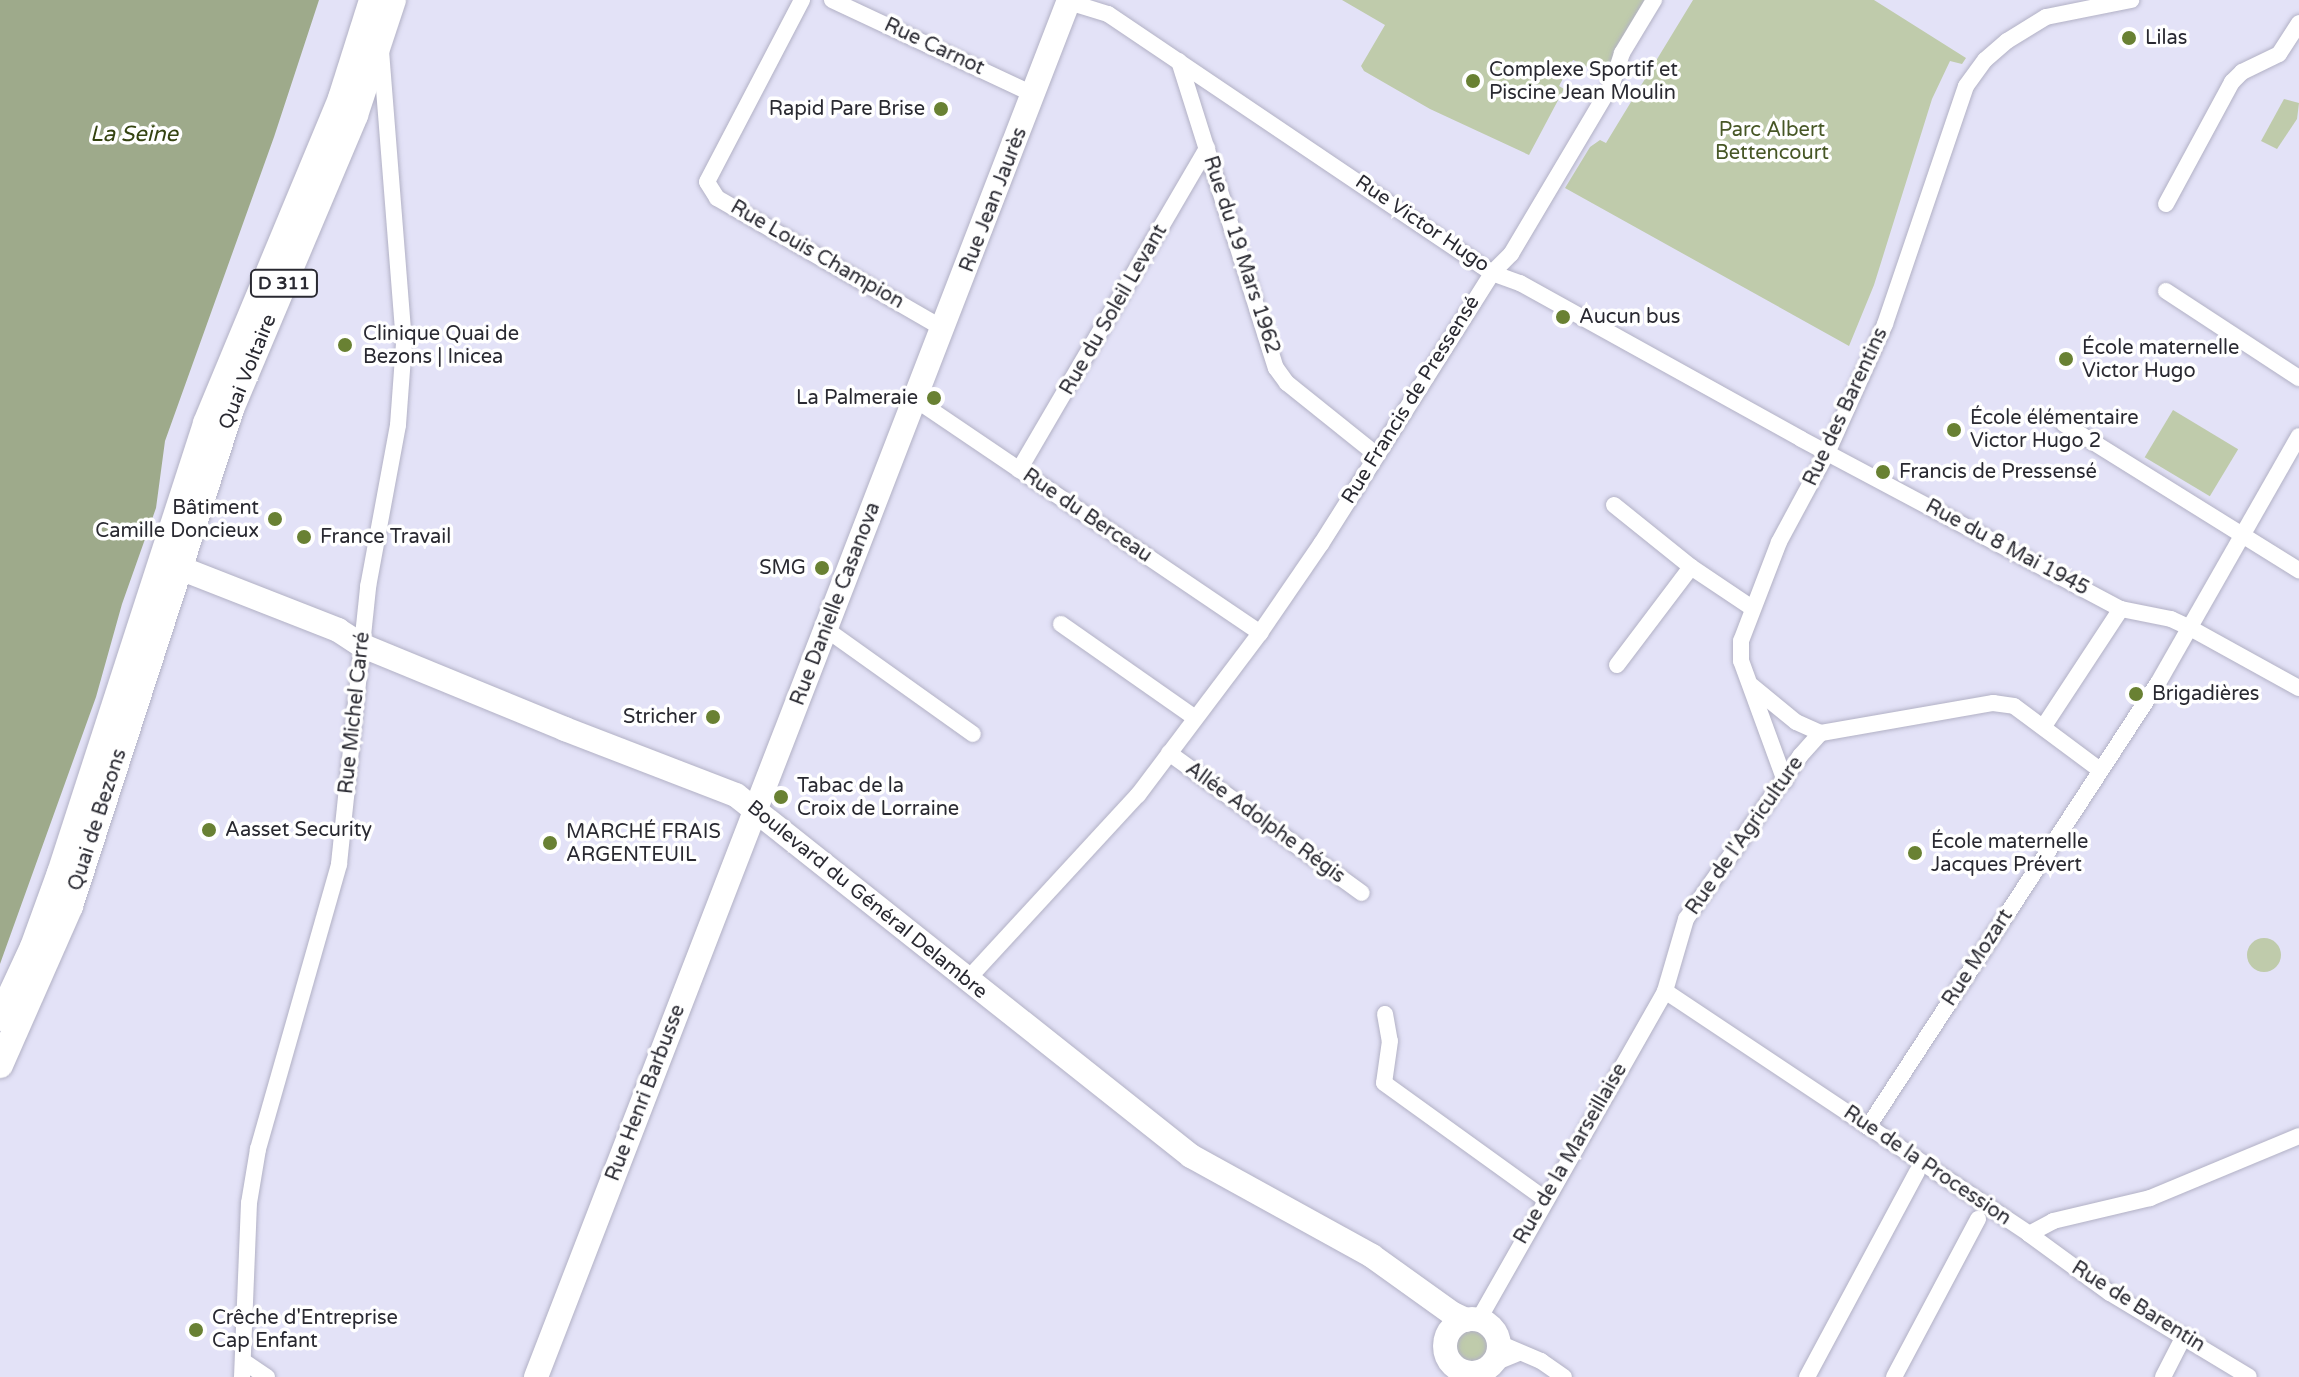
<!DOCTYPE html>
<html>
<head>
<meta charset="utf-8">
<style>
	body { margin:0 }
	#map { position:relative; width:2299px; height:1377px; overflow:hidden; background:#e3e2f7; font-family:"Varela Round",sans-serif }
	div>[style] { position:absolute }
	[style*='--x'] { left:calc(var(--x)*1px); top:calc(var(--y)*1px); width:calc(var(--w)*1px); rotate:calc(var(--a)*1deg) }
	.green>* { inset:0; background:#bfcbab; transform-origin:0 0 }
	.round { border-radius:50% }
	.water>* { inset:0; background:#9eaa8b }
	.roads { filter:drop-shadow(0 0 2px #b2b1c5) drop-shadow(0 0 2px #b2b1c5) }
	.street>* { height:16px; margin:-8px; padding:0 8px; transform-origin:8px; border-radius:8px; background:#fff }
	.secondary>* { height:24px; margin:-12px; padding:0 12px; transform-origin:12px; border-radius:12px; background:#fff }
	.secondary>.ring { margin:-12px; padding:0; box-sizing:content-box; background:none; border:24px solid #fff; border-radius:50% }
	.primary>* { height:26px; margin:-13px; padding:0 13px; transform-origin:13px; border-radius:13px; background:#fff }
	.dots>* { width:22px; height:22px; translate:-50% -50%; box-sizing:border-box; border:4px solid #fff; border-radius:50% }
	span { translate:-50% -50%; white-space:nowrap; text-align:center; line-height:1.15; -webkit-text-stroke:7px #fff; paint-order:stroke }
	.shield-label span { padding:2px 6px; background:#fff; border:2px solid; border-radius:6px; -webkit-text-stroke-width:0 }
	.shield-label { font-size:18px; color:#292931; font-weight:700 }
	.poi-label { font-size:20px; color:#292931 }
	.left { translate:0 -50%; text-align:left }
	.right { translate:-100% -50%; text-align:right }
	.street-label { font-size:20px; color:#292931 }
	.park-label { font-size:20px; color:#475726 }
	.water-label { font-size:22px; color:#344310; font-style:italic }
</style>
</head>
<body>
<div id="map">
	<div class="green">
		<i style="clip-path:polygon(1342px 0,1646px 0,1604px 75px,1573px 60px,1559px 86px,1564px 89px,1529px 155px,1430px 109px,1364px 71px,1361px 66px,1385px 25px)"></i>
		<i style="clip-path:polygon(1693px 0,1874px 0,1966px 58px,1962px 64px,1950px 61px,1932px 99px,1874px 285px,1849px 346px,1565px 188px,1590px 147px,1600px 140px,1606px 143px)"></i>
		<i style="clip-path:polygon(2284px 99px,2299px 103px,2297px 119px,2277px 149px,2261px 141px)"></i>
		<i style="left:2173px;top:410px;width:76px;height:55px;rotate:31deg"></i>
		<i class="round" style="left:2247px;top:938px;width:34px;height:34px"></i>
		<i class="round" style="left:1456px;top:1329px;width:34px;height:34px"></i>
	</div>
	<div class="water">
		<i style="clip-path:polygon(0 0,319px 0,274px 137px,165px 441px,156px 508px,122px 604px,96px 697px,0 964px)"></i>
	</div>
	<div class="roads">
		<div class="street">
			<i style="--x:802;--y:0;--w:205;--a:117.6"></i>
			<i style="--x:707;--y:182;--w:19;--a:58"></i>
			<i style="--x:717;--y:198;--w:262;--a:30"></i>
			<i style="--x:832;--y:0;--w:224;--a:25.1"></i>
			<i style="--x:1069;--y:2;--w:41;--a:17.1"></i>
			<i style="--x:1108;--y:14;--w:463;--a:34"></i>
			<i style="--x:1492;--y:273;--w:30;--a:20"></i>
			<i style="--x:1520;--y:283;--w:321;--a:29"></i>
			<i style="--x:1801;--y:439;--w:362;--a:28"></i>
			<i style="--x:2121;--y:609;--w:51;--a:11.3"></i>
			<i style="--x:2171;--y:619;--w:23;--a:25"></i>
			<i style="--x:2192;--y:629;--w:122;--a:28.9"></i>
			<i style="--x:1179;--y:61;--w:322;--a:72.5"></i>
			<i style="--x:1276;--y:368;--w:19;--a:54"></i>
			<i style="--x:1287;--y:383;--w:115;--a:38.7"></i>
			<i style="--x:2166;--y:204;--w:139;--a:-61.6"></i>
			<i style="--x:2232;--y:82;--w:14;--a:-45"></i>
			<i style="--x:2242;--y:72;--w:41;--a:-25.9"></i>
			<i style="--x:2279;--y:54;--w:37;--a:-57"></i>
			<i style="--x:2166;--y:291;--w:159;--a:33.2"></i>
			<i style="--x:915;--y:399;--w:417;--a:34.1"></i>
			<i style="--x:2064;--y:424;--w:277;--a:31.9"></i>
			<i style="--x:1019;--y:470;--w:373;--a:-59.7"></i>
			<i style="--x:1614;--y:505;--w:99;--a:38.8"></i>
			<i style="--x:1691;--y:567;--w:73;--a:33.9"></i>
			<i style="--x:1061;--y:624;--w:164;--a:35"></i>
			<i style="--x:827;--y:630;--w:179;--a:35.5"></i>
			<i style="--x:1617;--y:665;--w:123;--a:-52.9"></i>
			<i style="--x:1752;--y:686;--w:57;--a:39.3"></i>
			<i style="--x:1796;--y:722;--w:27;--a:24"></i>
			<i style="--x:1821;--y:733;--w:175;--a:-9.9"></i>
			<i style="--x:1993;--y:703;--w:21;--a:8"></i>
			<i style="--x:2014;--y:706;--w:107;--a:36.7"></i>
			<i style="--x:2044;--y:726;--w:140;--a:-56.7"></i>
			<i style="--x:1169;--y:753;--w:238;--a:36"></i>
			<i style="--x:1785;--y:781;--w:128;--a:-110.1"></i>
			<i style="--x:1741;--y:661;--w:20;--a:-90"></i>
			<i style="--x:1741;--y:641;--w:106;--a:-69"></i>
			<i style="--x:1779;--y:542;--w:103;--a:-61.7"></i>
			<i style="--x:1828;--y:451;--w:139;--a:-65.8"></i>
			<i style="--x:1885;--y:324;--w:251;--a:-71.2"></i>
			<i style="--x:1966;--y:86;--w:32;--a:-54"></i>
			<i style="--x:1985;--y:60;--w:29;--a:-41"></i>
			<i style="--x:2007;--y:41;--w:46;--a:-31.6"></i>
			<i style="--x:2046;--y:17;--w:87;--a:-11.3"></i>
			<i style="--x:967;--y:980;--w:252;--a:-47.3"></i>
			<i style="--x:1138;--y:795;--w:203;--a:-53"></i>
			<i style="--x:1260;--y:633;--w:108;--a:-55.6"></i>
			<i style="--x:1321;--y:544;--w:320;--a:-57.7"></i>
			<i style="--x:1492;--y:273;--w:27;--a:-45"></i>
			<i style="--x:1511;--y:254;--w:198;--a:-59.3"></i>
			<i style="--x:1612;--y:84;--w:33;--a:-72"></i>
			<i style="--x:1622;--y:53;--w:62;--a:-58.9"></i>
			<i style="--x:1665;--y:991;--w:438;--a:33.7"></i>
			<i style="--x:2029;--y:1234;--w:100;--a:36.1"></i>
			<i style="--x:2110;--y:1293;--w:162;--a:31.1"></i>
			<i style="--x:1385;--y:1014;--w:27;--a:80"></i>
			<i style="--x:1390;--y:1041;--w:42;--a:98.1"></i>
			<i style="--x:1384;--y:1083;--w:198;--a:35.8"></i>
			<i style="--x:1868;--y:1127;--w:530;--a:-56.85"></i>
			<i style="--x:2158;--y:683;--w:284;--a:-60.3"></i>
			<i style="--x:2029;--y:1234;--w:27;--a:-28"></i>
			<i style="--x:2053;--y:1221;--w:100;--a:-13.3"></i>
			<i style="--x:2150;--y:1198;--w:161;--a:-22.6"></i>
			<i style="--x:1479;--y:1319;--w:377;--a:-60.4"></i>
			<i style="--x:1665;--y:991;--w:75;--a:-73.7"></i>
			<i style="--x:1686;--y:919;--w:199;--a:-55"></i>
			<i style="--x:1800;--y:756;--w:31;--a:-48"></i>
			<i style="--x:1499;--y:1343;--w:46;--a:23.2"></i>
			<i style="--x:1541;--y:1361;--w:28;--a:35"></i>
			<i style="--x:243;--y:1361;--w:29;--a:34"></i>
			<i style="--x:1494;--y:1363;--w:27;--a:-22"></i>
			<i style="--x:242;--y:1377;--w:174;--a:-87.7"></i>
			<i style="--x:249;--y:1203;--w:55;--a:-80.5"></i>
			<i style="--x:258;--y:1149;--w:296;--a:-74.1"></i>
			<i style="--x:339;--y:864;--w:279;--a:-84"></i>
			<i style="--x:368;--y:587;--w:165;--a:-79.5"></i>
			<i style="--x:398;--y:425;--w:82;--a:-85.8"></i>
			<i style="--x:404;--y:343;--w:292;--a:-94.5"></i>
			<i style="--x:1807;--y:1377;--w:233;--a:-61.8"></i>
			<i style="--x:1894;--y:1377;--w:179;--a:-62"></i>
			<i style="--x:2163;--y:1377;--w:46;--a:-62.9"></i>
		</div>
		<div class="secondary">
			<i style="--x:180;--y:568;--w:170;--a:21.4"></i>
			<i style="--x:338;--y:630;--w:30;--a:33"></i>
			<i style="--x:363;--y:646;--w:218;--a:22.3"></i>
			<i style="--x:565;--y:729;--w:183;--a:21.1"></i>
			<i style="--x:736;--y:795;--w:581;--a:38.43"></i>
			<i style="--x:1191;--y:1156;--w:207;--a:28.9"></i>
			<i style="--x:1372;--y:1256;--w:100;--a:35.6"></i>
			<i style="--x:1453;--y:1314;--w:14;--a:25"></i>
			<i class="ring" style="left:1445px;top:1319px;width:30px;height:30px"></i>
			<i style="--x:536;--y:1377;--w:1477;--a:-68.84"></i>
		</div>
		<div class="primary">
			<i style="--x:0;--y:1018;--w:78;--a:-65.1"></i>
			<i style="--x:33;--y:947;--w:79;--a:-70"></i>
			<i style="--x:60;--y:873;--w:473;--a:-72"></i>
			<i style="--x:206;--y:423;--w:352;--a:-67.4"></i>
			<i style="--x:341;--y:98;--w:103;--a:-72.4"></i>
			<i style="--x:0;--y:1065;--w:174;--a:-66.2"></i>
			<i style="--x:70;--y:906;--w:522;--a:-72.05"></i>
			<i style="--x:231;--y:409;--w:319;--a:-67.1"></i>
			<i style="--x:355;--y:115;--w:121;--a:-71.7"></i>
		</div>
	</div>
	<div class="dots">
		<i style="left:2129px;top:38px;background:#698133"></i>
		<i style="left:1473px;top:81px;background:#698133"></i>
		<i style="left:941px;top:109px;background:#698133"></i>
		<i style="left:1563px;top:317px;background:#698133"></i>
		<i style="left:345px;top:345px;background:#698133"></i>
		<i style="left:2066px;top:359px;background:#698133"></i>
		<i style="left:934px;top:398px;background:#698133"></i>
		<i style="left:1954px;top:430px;background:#698133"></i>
		<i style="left:1883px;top:472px;background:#698133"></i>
		<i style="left:275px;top:519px;background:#698133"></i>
		<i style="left:304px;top:537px;background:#698133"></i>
		<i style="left:822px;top:568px;background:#698133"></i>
		<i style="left:2136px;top:694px;background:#698133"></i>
		<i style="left:713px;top:717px;background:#698133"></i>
		<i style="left:781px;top:797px;background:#698133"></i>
		<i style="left:209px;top:830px;background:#698133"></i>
		<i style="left:550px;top:843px;background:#698133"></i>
		<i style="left:1915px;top:853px;background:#698133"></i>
		<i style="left:196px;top:1330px;background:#698133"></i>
	</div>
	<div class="shield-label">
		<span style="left:284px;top:283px">D 311</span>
	</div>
	<div class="poi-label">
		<span class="left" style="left:2145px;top:38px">Lilas</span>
		<span class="left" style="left:1489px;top:82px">Complexe Sportif et<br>Piscine Jean Moulin</span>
		<span class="right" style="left:925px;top:109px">Rapid Pare Brise</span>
		<span class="left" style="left:1579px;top:317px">Aucun bus</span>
		<span class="left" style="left:363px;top:346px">Clinique Quai de<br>Bezons | Inicea</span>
		<span class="left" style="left:2082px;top:360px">École maternelle<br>Victor Hugo</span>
		<span class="right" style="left:918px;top:398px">La Palmeraie</span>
		<span class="left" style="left:1970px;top:430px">École élémentaire<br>Victor Hugo 2</span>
		<span class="left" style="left:1899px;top:472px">Francis de Pressensé</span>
		<span class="right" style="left:259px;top:520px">Bâtiment<br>Camille Doncieux</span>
		<span class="left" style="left:320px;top:537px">France Travail</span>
		<span class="right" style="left:806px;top:568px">SMG</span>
		<span class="left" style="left:2152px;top:694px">Brigadières</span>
		<span class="right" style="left:697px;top:717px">Stricher</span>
		<span class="left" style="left:797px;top:798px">Tabac de la<br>Croix de Lorraine</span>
		<span class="left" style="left:225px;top:830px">Aasset Security</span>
		<span class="left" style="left:566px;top:844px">MARCHÉ FRAIS<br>ARGENTEUIL</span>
		<span class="left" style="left:1931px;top:854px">École maternelle<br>Jacques Prévert</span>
		<span class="left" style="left:212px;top:1330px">Crêche d'Entreprise<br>Cap Enfant</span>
	</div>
	<div class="street-label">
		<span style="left:934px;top:47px;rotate:25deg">Rue Carnot</span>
		<span style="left:994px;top:200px;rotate:-69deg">Rue Jean Jaurès</span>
		<span style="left:1422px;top:224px;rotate:34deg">Rue Victor Hugo</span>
		<span style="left:817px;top:255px;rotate:30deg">Rue Louis Champion</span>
		<span style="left:1241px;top:255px;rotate:72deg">Rue du 19 Mars 1962</span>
		<span style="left:1114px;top:310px;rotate:-60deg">Rue du Soleil Levant</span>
		<span style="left:248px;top:372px;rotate:-68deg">Quai Voltaire</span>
		<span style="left:1411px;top:400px;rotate:-58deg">Rue Francis de Pressensé</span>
		<span style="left:1846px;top:407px;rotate:-65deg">Rue des Barentins</span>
		<span style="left:1087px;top:516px;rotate:34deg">Rue du Berceau</span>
		<span style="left:2007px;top:548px;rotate:28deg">Rue du 8 Mai 1945</span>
		<span style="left:836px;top:604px;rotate:-69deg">Rue Danielle Casanova</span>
		<span style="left:355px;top:713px;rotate:-84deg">Rue Michel Carré</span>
		<span style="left:98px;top:820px;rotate:-72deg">Quai de Bezons</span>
		<span style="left:1265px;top:823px;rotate:36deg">Allée Adolphe Régis</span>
		<span style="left:1745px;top:836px;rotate:-55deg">Rue de l'Agriculture</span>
		<span style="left:867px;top:900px;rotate:39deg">Boulevard du Général Delambre</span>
		<span style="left:1978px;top:958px;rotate:-57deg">Rue Mozart</span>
		<span style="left:646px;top:1093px;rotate:-69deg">Rue Henri Barbusse</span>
		<span style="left:1571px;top:1154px;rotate:-60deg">Rue de la Marseillaise</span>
		<span style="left:1927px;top:1166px;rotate:34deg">Rue de la Procession</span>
		<span style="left:2138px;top:1307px;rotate:32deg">Rue de Barentin</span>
	</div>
	<div class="park-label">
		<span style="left:1772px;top:142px">Parc Albert<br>Bettencourt</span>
	</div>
	<div class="water-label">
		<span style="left:134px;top:135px">La Seine</span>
	</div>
</div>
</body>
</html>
